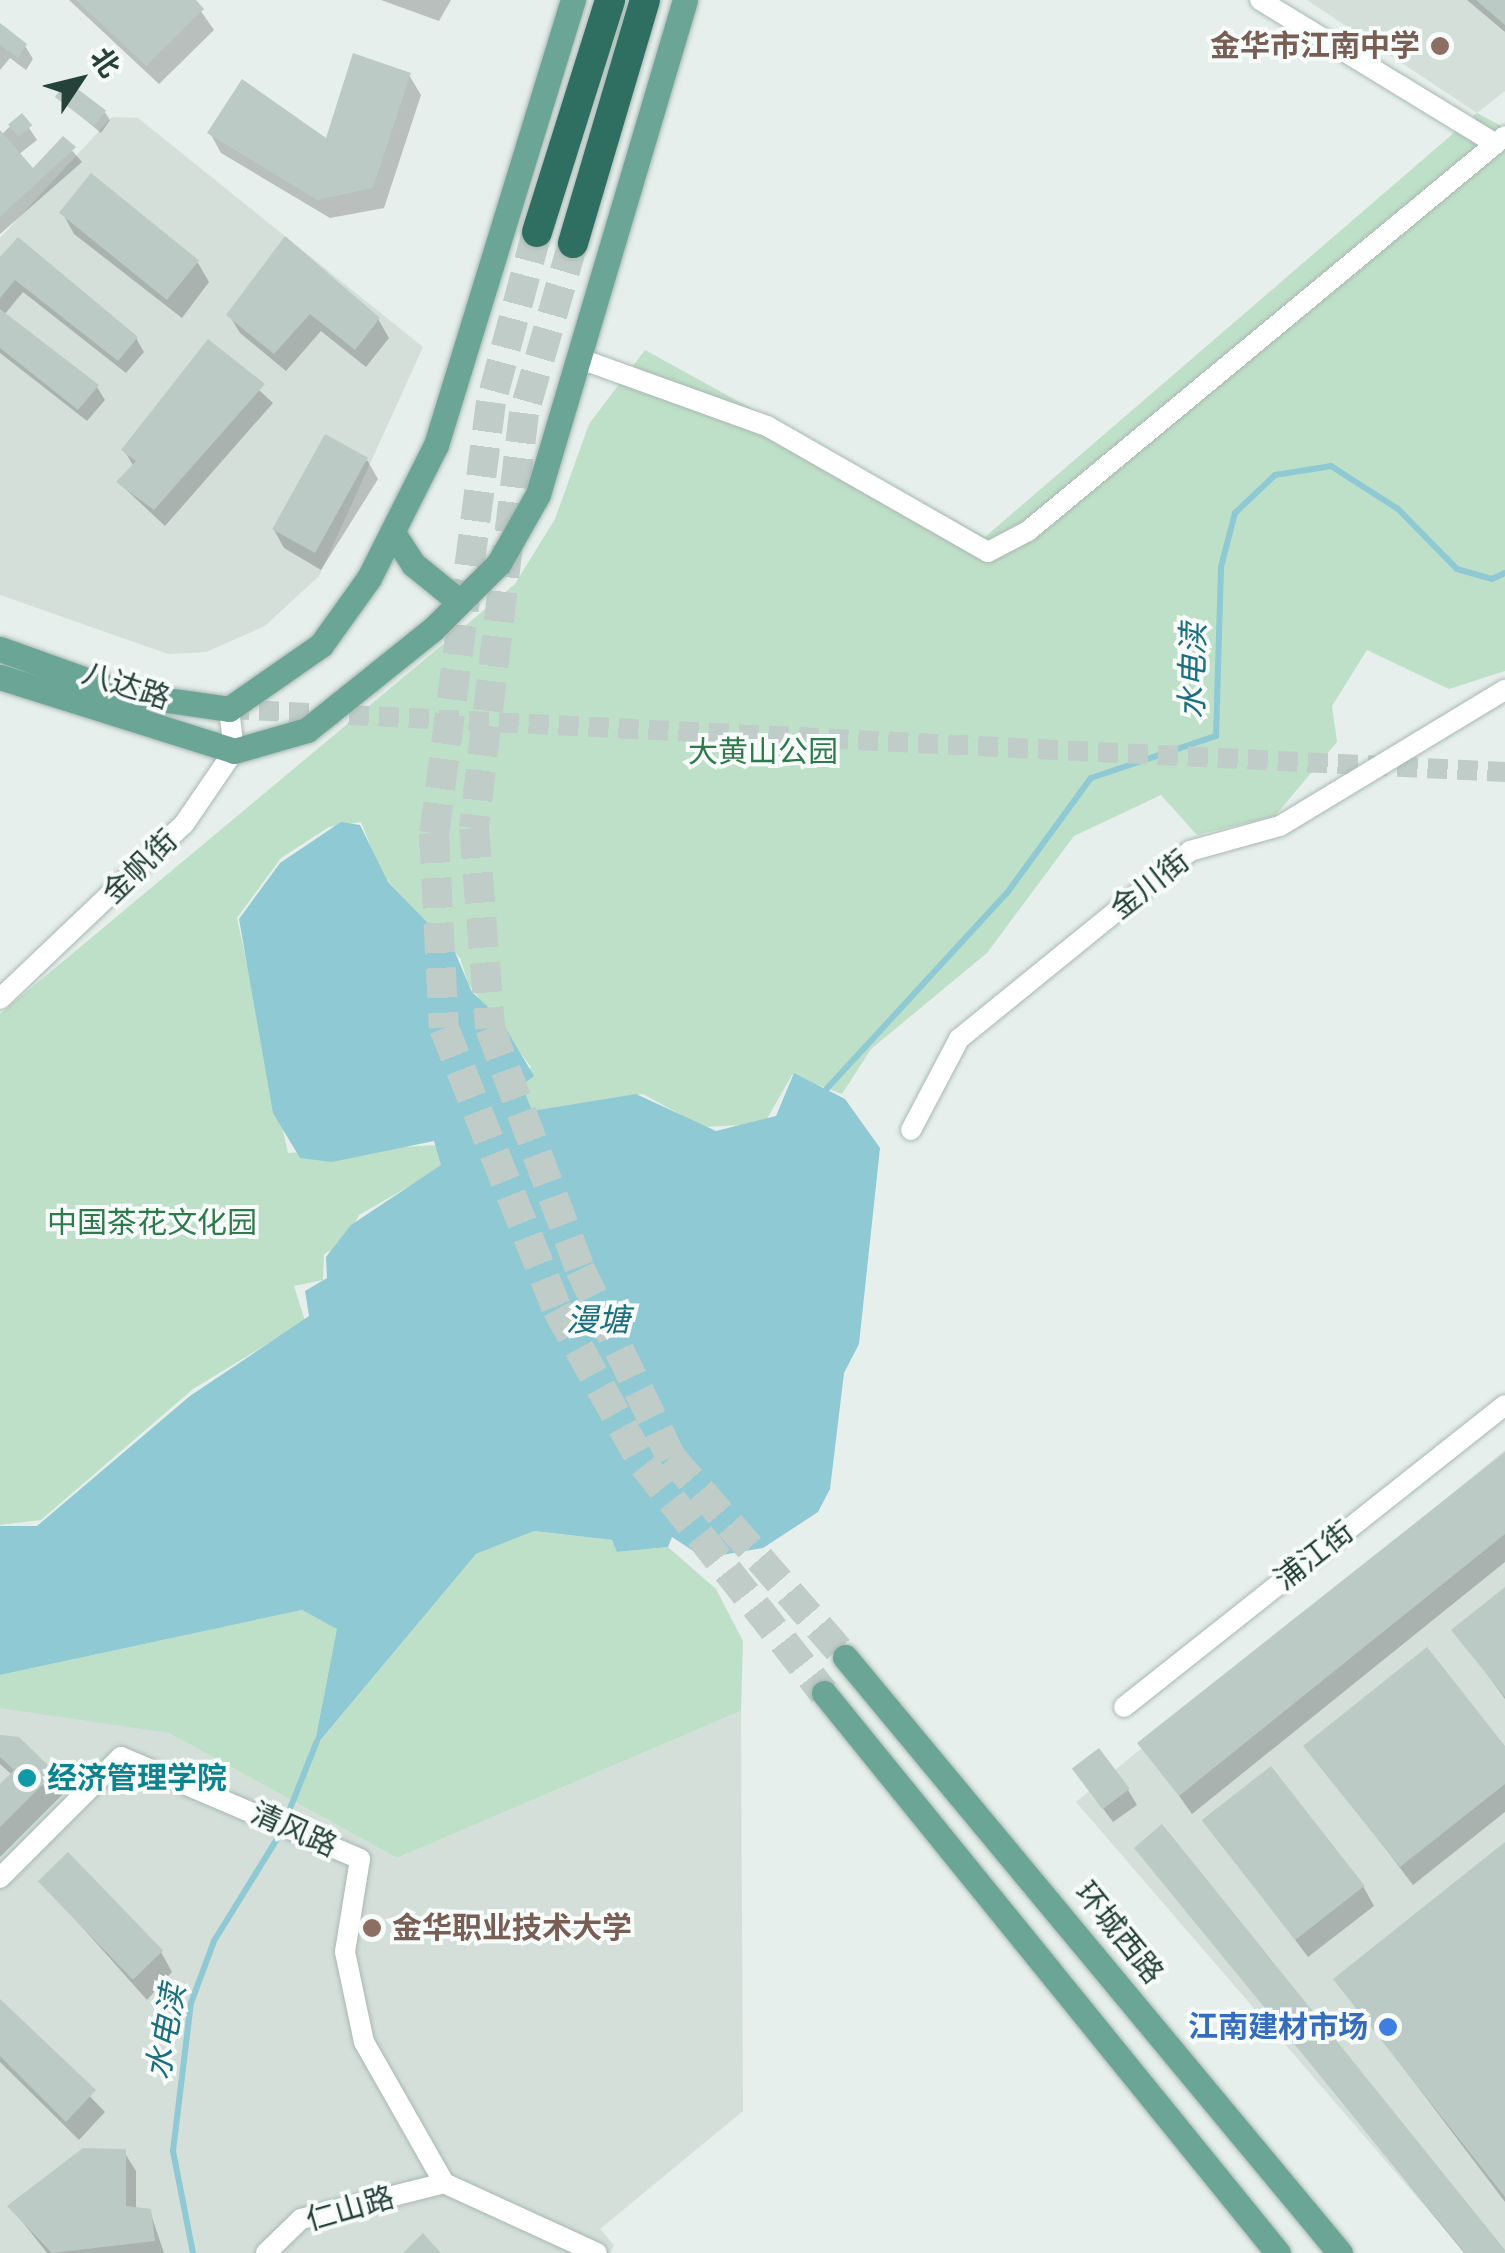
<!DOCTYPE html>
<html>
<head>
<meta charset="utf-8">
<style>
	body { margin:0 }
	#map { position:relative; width:1505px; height:2253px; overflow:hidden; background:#e6efeb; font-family:"DejaVu Sans","Noto Sans SC",sans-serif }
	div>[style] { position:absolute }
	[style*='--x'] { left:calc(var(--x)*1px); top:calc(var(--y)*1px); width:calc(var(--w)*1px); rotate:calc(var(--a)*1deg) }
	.built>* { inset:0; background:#d4dfda }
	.green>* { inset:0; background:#bfe0c8 }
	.water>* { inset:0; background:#8ec9d4 }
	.shadow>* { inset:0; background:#0003 }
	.stream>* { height:6px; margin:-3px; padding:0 3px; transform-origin:3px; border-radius:3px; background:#8ec9d4 }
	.building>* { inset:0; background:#bbcac4; transform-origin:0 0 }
	.minor-tunnel>* { height:20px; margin-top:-10px; transform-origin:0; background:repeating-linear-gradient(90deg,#bfccc8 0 20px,transparent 0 30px) }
	.highway-tunnel>* { height:30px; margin-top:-15px; transform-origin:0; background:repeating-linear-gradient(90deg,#bfccc8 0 30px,transparent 0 45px) }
	.roads { filter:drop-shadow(0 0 2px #a8b8b2) drop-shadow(0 0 2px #a8b8b2) }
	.minor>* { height:20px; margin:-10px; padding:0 10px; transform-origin:10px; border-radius:10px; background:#fff }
	.major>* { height:25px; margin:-12.5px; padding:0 12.5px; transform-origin:12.5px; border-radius:12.5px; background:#6aa596 }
	.highway>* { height:30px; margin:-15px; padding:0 15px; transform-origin:15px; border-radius:15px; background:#2f6f62 }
	.dots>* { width:28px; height:28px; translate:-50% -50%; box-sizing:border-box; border:5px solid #f7fbf9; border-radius:50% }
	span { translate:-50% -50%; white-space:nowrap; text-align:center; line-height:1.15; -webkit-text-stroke:8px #f7fbf9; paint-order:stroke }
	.education-label { font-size:30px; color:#785e54; font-weight:700 }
	.right { translate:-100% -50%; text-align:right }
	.left { translate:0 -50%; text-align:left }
	.street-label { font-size:30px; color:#24423a }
	.park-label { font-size:30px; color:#2d7a4b }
	.culture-label { font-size:30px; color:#0d838f; font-weight:700 }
	.shop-label { font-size:30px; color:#366cbe; font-weight:700 }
	.water-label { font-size:32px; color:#1c6f80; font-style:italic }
	.north { position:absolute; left:30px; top:30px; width:100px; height:100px; -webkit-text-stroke:8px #f7fbf9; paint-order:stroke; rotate:55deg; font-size:28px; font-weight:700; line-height:40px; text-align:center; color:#24423a }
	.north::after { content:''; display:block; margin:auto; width:35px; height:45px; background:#24423a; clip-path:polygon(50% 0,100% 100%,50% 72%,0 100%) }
</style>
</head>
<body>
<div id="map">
	<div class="built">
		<i style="clip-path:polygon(1307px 0,1505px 0,1505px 91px,1477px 113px)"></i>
		<i style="clip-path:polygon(112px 117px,138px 118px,423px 347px,319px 576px,265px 626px,206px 652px,168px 654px,0 595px,0 238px)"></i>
		<i style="clip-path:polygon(1505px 1450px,1505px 2253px,1465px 2253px,1076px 1802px)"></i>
		<i style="clip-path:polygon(7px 1703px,169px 1733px,397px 1858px,741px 1711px,743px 2111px,600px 2229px,614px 2245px,610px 2253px,0 2253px,0 1708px)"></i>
	</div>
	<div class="green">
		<i style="clip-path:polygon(1477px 113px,1505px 128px,1505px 671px,1449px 689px,1367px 650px,1332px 706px,1337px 742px,1275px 816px,1197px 835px,1161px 795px,1074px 836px,987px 953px,871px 1049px,842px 1094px,792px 1075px,764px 1124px,703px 1127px,643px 1094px,532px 1112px,519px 1085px,531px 1067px,469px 985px,460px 958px,382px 875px,361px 822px,329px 827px,281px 858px,237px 918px,288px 1153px,439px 1145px,446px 1165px,359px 1215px,345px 1243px,324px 1254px,323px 1280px,294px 1286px,305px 1321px,193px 1389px,41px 1520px,0 1525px,0 1014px,515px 584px,555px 519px,589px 424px,645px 350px,985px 537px)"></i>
		<i style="clip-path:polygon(533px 1531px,612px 1540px,618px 1552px,668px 1547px,716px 1589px,743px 1641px,741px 1711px,397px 1858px,169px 1733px,0 1708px,0 1675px,302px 1610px,338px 1629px,316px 1746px,476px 1554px)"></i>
	</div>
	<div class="water">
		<i style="clip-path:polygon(341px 822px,360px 825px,388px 882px,454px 950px,472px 992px,499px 1017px,534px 1076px,522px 1085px,532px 1111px,636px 1094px,716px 1131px,776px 1116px,794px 1073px,845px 1099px,880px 1148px,859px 1344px,844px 1373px,830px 1489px,818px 1512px,763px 1548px,704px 1558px,672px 1537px,668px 1547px,617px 1552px,612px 1540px,534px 1531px,476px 1554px,314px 1748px,337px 1629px,302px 1610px,0 1675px,0 1526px,37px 1526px,190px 1396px,309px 1316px,305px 1291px,327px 1278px,326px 1257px,351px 1225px,441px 1165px,434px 1141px,332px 1162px,300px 1158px,273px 1113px,239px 919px,280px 863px)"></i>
	</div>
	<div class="shadow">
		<i style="clip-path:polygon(69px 0,193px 0,214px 30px,159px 84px)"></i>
		<i style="clip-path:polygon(381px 0,451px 0,439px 21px)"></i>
		<i style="clip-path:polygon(1467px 0,1505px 0,1505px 32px)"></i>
		<i style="clip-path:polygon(0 27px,25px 46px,33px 59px,26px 70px,10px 58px,0 70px)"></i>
		<i style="clip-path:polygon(409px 75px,421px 95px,384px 208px,330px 218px,221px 153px,210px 133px,327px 142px)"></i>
		<i style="clip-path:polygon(59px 98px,104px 111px,110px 120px,101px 133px)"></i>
		<i style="clip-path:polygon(21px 116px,37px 140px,18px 155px,33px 172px,63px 140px,82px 162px,0 234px,0 136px)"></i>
		<i style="clip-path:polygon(63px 214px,198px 263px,209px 282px,182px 318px,74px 234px)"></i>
		<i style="clip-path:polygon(285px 239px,378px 319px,389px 338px,366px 367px,321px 331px,286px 371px,240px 333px,229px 315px)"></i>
		<i style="clip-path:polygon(0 260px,136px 338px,144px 352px,126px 373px,23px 292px,4px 315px,97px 387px,105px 400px,87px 421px,0 353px)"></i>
		<i style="clip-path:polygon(208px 343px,273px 403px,165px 526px,119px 483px,134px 467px,124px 450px)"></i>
		<i style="clip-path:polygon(367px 460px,378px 479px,321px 570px,284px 548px,273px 528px)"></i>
		<i style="clip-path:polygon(1505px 1455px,1505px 1562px,1192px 1814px,1141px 1743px)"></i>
		<i style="clip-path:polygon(1505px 1590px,1505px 1699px,1455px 1630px)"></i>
		<i style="clip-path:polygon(0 1737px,53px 1773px,64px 1793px,0 1857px,0 1788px,12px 1775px,0 1764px)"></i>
		<i style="clip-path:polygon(1307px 1746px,1505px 1750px,1505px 1812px,1413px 1885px)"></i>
		<i style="clip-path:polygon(1086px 1786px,1128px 1790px,1137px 1805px,1113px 1822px)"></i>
		<i style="clip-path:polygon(1205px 1820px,1363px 1886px,1374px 1906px,1308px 1957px)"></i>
		<i style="clip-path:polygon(1138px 1849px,1504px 2253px,1464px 2253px)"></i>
		<i style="clip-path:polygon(1505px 1849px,1505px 2202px,1336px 1979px)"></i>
		<i style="clip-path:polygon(41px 1881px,161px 1952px,172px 1972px,147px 2000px)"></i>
		<i style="clip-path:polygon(0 2003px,105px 2112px,79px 2140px,0 2062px)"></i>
		<i style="clip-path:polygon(124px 2152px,136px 2171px,136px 2210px,150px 2211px,164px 2253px,47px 2253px,10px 2206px)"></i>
	</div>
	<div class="stream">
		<i style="--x:821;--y:1095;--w:275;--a:-47.4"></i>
		<i style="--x:1007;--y:893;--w:142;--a:-53.9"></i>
		<i style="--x:1091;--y:778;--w:132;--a:-18.6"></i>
		<i style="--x:1216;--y:736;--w:169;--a:-88.3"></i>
		<i style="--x:1221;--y:567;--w:56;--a:-75.5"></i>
		<i style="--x:1235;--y:513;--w:55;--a:-43.5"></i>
		<i style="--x:1275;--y:475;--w:57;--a:-9.1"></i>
		<i style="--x:1331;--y:466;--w:80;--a:32.7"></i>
		<i style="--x:1398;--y:509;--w:84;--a:45.5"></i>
		<i style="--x:1457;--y:569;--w:36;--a:16"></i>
		<i style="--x:1492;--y:579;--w:14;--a:-25"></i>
		<i style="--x:289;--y:1811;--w:75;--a:-68.2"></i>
		<i style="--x:193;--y:2253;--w:104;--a:-101.1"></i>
		<i style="--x:173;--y:2151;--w:149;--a:-83.1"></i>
		<i style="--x:191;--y:2003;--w:66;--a:-69.6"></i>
		<i style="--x:214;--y:1941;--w:120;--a:-58.3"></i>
	</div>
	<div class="building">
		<i style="clip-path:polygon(76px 0,196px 0,204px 9px,146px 66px)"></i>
		<i style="clip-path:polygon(1476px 0,1505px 0,1505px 25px)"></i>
		<i style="clip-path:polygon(0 23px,27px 44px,18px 58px,0 45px)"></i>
		<i style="clip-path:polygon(353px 53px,411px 73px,373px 188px,317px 200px,207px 133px,242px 79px,326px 138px)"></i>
		<i style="left:67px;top:81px;width:49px;height:20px;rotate:37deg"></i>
		<i style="left:22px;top:113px;width:16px;height:18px;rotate:50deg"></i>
		<i style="clip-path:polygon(0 130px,33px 168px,63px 136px,76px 147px,0 217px)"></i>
		<i style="left:91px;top:173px;width:139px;height:51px;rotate:39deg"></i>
		<i style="clip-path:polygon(285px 236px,380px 318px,355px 350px,310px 314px,274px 354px,226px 315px)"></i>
		<i style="clip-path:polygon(18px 237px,138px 337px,118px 361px,15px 280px,0 298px,0 257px)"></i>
		<i style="clip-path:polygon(0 309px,99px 385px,78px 410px,0 348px)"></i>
		<i style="clip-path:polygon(208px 339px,265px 384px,154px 510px,116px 482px,136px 461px,121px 450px)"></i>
		<i style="left:325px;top:434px;width:49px;height:109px;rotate:29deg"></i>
		<i style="clip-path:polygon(1505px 1452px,1505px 1534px,1179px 1796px,1137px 1743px)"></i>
		<i style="clip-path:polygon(1505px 1587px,1505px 1697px,1451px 1630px)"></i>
		<i style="clip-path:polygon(1427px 1647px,1505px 1746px,1505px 1784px,1400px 1867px,1303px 1746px)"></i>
		<i style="clip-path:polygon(0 1735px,19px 1737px,55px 1772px,0 1827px,0 1784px,14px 1770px,0 1757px)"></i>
		<i style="left:1099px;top:1748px;width:51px;height:34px;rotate:53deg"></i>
		<i style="left:1271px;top:1766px;width:152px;height:88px;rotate:52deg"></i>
		<i style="clip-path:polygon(1162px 1824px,1505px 2250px,1505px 2253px,1465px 2253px,1134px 1848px)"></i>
		<i style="clip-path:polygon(1505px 1842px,1505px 2197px,1333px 1979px)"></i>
		<i style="left:68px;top:1852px;width:137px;height:42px;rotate:46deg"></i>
		<i style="clip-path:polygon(0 1999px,96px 2090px,66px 2122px,0 2056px)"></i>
		<i style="clip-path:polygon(83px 2148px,126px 2149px,126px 2206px,151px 2209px,155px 2241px,52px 2253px,7px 2206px)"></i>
		<i style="clip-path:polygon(423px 2233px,441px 2253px,403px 2253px)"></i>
	</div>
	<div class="minor-tunnel">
		<i style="--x:229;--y:709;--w:1278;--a:2.83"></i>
	</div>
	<div class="highway-tunnel">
		<i style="--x:537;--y:232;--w:176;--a:105.1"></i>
		<i style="--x:491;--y:402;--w:435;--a:97.5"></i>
		<i style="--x:434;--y:833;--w:195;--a:87.1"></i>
		<i style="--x:444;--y:1028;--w:303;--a:68.1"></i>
		<i style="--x:557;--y:1309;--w:179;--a:60.9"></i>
		<i style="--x:644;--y:1465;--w:290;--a:51.7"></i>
		<i style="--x:573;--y:243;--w:177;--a:106.1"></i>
		<i style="--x:524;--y:413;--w:418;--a:96.9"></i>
		<i style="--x:474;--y:828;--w:201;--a:85.4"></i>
		<i style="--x:490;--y:1028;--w:257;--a:69.5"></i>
		<i style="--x:580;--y:1269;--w:209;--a:64.2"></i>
		<i style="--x:671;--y:1457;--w:265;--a:49"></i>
	</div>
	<div class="roads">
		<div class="minor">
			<i style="--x:1260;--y:0;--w:276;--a:31.4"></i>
			<i style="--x:578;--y:358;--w:201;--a:19.8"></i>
			<i style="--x:767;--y:426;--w:254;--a:29.7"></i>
			<i style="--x:988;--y:552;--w:45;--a:-27.7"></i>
			<i style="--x:1028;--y:531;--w:619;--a:-39.63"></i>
			<i style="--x:0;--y:999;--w:254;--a:-43.6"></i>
			<i style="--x:184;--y:824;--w:88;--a:-55.6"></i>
			<i style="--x:234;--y:751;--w:42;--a:-96.8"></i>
			<i style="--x:911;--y:1130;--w:103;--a:-62.2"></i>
			<i style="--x:959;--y:1039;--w:298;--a:-39.1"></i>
			<i style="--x:1190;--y:851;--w:93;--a:-15.5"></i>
			<i style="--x:1280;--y:826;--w:263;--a:-31.2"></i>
			<i style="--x:1124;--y:1707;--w:486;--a:-38.4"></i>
			<i style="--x:0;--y:1878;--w:171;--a:-45"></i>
			<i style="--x:121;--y:1757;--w:260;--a:23.1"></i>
			<i style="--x:360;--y:1859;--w:94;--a:99.2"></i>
			<i style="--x:345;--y:1952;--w:92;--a:78.1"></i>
			<i style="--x:364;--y:2042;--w:162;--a:60.4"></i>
			<i style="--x:444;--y:2183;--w:168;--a:24.6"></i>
			<i style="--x:266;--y:2253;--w:49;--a:-44.2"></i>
			<i style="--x:301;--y:2219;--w:147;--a:-14.1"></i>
		</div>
		<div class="major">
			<i style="--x:393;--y:533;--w:37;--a:57"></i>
			<i style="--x:413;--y:564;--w:60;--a:39"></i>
			<i style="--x:0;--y:649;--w:133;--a:19.8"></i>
			<i style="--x:125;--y:694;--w:105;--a:8.2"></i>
			<i style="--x:229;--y:709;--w:112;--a:-34.8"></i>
			<i style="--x:321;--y:645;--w:82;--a:-54.4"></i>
			<i style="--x:369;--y:578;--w:149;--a:-63.3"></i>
			<i style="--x:436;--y:445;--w:466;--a:-72.9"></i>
			<i style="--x:0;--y:677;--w:245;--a:17.5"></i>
			<i style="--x:234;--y:751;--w:76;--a:-16"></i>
			<i style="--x:307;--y:730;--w:161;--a:-38.7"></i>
			<i style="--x:433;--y:629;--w:93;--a:-45"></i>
			<i style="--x:499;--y:563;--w:79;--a:-60.5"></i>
			<i style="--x:538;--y:494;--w:515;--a:-73.43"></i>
			<i style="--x:845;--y:1657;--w:775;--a:50.29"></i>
			<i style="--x:824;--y:1693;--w:721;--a:50.97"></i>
		</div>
		<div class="highway">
			<i style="--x:537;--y:232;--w:243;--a:-72.5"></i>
			<i style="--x:573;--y:243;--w:253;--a:-73.5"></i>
		</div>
	</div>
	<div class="dots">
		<i style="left:1440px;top:46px;background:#8d6e63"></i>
		<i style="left:27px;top:1778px;background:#0f9aa8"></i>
		<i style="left:372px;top:1928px;background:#8d6e63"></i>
		<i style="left:1388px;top:2027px;background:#3f7fe0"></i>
	</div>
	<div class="education-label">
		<span class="right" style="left:1420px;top:46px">金华市江南中学</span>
		<span class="left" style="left:392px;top:1928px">金华职业技术大学</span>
	</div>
	<div class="street-label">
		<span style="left:126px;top:686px;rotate:18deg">八达路</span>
		<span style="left:140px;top:867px;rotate:-44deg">金帆街</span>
		<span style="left:1150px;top:885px;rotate:-38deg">金川街</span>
		<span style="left:1314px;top:1556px;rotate:-38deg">浦江街</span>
		<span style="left:294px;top:1830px;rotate:24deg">清风路</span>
		<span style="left:1119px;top:1933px;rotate:51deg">环城西路</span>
		<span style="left:350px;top:2209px;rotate:-16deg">仁山路</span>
	</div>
	<div class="park-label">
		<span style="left:763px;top:752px">大黄山公园</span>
		<span style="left:152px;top:1223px">中国茶花文化园</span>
	</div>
	<div class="culture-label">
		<span class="left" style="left:47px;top:1778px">经济管理学院</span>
	</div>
	<div class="shop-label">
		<span class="right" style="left:1368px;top:2027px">江南建材市场</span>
	</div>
	<div class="water-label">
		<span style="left:1193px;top:671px;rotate:-89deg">水电渎</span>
		<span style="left:598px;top:1320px">漫塘</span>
		<span style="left:166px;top:2032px;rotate:-80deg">水电渎</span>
	</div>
	<div class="north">北</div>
</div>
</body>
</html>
